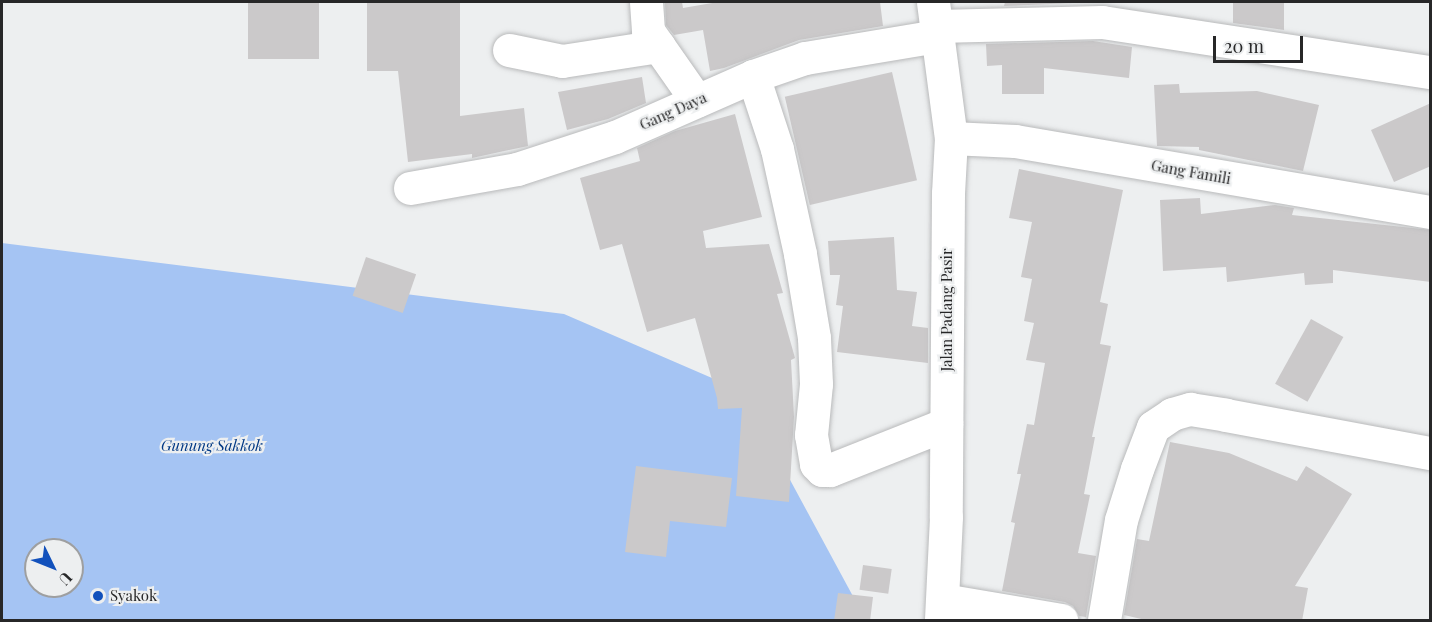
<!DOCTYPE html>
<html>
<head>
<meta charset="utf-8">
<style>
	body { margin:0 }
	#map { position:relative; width:1432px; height:622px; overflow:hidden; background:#edeff0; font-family:"Playfair Display",serif }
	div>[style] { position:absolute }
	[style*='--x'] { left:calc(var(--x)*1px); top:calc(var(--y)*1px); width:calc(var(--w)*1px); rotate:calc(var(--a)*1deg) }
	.green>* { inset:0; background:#a5c4f3 }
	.building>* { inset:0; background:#cbc9ca; transform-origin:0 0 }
	.roads { filter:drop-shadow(0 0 2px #b9babb) drop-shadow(0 0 2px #b9babb) }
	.minor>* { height:33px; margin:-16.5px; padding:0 16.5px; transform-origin:16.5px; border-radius:16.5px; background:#fff }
	.highway>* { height:33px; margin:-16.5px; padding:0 16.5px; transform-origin:16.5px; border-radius:16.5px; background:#fff }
	.dots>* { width:16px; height:16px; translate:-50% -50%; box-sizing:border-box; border:3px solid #edeff0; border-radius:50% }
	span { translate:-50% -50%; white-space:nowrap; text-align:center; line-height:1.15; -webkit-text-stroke:4.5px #edeff0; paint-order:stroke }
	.street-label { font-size:15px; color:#272728 }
	.park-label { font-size:15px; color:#003884; font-style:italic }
	.poi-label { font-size:15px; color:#272728 }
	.left { translate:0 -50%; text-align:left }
	.frame { position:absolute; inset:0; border:3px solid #272728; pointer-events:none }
	.north { position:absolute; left:24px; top:538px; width:60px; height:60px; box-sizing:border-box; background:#edeff0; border:2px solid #9e9fa0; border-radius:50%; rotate:133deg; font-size:16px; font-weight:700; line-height:24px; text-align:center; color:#272728 }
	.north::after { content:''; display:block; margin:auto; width:21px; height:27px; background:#1251bc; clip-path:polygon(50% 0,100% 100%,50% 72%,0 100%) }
	.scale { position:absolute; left:1213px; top:36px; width:90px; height:27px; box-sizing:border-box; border:3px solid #272728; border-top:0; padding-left:8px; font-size:18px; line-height:21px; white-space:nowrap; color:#272728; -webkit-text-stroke:4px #edeff0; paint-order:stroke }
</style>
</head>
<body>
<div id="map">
	<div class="green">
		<i style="clip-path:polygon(evenodd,2px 243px,564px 314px,742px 391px,855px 600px,837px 620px,2px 620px,2px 243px,36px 550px,72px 550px,72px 586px,36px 586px,36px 550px)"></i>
	</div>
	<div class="building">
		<i style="left:248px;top:2px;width:71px;height:57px"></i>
		<i style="clip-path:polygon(367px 2px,460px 2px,460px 116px,524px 108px,528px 146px,472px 158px,472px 154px,408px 162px,398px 71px,367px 71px)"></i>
		<i style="clip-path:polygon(665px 2px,682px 2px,683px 8px,718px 2px,880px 2px,883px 26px,799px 40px,724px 68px,710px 71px,703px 30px,674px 35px,666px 25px)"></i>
		<i style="clip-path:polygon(1005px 2px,1095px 2px,1004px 6px)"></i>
		<i style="clip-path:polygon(1233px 2px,1284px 2px,1284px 30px,1233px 23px)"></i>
		<i style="clip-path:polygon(1093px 41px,1132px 47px,1129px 78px,1044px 68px,1044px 94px,1002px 94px,1002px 65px,987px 66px,986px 44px)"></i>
		<i style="left:892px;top:72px;width:111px;height:110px;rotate:77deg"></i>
		<i style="clip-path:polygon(642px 77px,646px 103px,608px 119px,567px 130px,558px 92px)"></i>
		<i style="clip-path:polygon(1179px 84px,1180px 93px,1257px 91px,1319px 105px,1303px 171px,1199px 150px,1199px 147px,1157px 146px,1154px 85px)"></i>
		<i style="clip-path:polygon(1431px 103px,1431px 166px,1394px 182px,1371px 130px)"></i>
		<i style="clip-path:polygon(735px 114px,762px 217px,703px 231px,706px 248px,769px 244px,783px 293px,777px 294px,795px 358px,791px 360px,794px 417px,789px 502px,736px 496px,742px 408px,718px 409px,717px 398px,695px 318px,647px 332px,622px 244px,600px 250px,580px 178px,640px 161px,637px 148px,675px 131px)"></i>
		<i style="clip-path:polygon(1019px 169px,1123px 190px,1100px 302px,1108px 304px,1100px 344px,1111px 346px,1092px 437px,1095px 437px,1084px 494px,1090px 495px,1078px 553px,1096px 556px,1086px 617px,1079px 616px,1073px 606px,1065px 602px,1002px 591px,1015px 523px,1011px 522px,1021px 474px,1017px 474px,1027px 424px,1034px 425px,1045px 363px,1026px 360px,1034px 323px,1024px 321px,1032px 279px,1021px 277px,1032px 222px,1009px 218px)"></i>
		<i style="clip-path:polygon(1200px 198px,1201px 214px,1275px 205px,1294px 208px,1292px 215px,1431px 230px,1431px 282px,1333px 270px,1333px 283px,1305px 285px,1304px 273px,1227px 282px,1226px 267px,1163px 271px,1160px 200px)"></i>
		<i style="clip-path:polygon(894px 237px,897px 290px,917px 292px,912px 326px,928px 328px,928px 363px,837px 352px,843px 306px,836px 305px,840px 275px,830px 275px,828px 241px)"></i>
		<i style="left:366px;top:257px;width:53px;height:41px;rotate:19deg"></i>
		<i style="left:1311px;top:319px;width:37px;height:74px;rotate:29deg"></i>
		<i style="clip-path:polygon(1170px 442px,1229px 453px,1297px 481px,1306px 466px,1352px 494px,1295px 586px,1308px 588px,1302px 621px,1150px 621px,1124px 615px,1137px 539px,1149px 541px)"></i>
		<i style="clip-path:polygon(636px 466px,732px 478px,726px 527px,670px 521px,666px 557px,625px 552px)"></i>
		<i style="left:863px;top:565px;width:29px;height:25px;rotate:8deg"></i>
		<i style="clip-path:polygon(838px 593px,873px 597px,870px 621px,834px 621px)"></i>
	</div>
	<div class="roads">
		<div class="minor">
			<i style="--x:646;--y:2;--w:29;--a:86"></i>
			<i style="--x:648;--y:31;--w:85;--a:55"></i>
			<i style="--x:937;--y:26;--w:165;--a:-1.4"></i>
			<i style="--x:1102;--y:22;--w:332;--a:8.7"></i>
			<i style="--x:509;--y:50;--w:54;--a:11.7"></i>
			<i style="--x:562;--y:61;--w:98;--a:-8.8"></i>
			<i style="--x:753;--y:76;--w:77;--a:71.8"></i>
			<i style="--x:777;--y:149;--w:107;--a:77.6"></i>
			<i style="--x:800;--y:254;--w:85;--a:80.5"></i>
			<i style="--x:814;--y:338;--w:46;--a:87.5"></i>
			<i style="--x:816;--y:384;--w:51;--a:95.6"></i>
			<i style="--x:811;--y:435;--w:29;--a:80"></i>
			<i style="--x:816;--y:464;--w:8;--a:45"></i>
			<i style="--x:822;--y:470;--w:8;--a:0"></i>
			<i style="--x:830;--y:470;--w:125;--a:-21.6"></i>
			<i style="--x:951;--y:138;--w:64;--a:2.7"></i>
			<i style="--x:1015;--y:141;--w:421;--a:9.7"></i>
			<i style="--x:410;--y:188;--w:109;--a:-10.1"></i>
			<i style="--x:517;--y:169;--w:103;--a:-18.1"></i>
			<i style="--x:615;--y:137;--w:151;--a:-23.8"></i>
			<i style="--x:753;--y:76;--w:55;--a:-19.1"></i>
			<i style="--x:805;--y:58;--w:134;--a:-9.5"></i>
			<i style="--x:943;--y:600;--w:120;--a:9.6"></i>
			<i style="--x:1104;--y:620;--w:101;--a:-80.4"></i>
			<i style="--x:1121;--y:520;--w:53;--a:-72.6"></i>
			<i style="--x:1137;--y:469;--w:45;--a:-69.1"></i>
			<i style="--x:1153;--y:427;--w:23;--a:-34"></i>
			<i style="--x:1172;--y:414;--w:19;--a:-16"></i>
			<i style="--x:1190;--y:409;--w:36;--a:9"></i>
			<i style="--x:1226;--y:415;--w:208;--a:10.6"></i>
		</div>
		<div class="highway">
			<i style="--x:933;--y:2;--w:137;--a:82.5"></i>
			<i style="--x:951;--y:138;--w:55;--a:93.1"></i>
			<i style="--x:948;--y:193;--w:324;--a:90.4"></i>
			<i style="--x:946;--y:517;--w:103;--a:92.8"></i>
		</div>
	</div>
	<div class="dots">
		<i style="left:98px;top:596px;background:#1251bc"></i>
	</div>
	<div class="street-label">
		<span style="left:673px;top:111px;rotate:-24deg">Gang Daya</span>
		<span style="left:1191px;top:172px;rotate:10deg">Gang Famili</span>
		<span style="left:947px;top:310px;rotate:-90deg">Jalan Padang Pasir</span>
	</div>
	<div class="park-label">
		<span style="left:212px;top:446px">Gunung Sakkok</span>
	</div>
	<div class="poi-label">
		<span class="left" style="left:110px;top:596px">Syakok</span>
	</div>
	<div class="frame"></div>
	<div class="north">U</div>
	<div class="scale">20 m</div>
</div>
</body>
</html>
